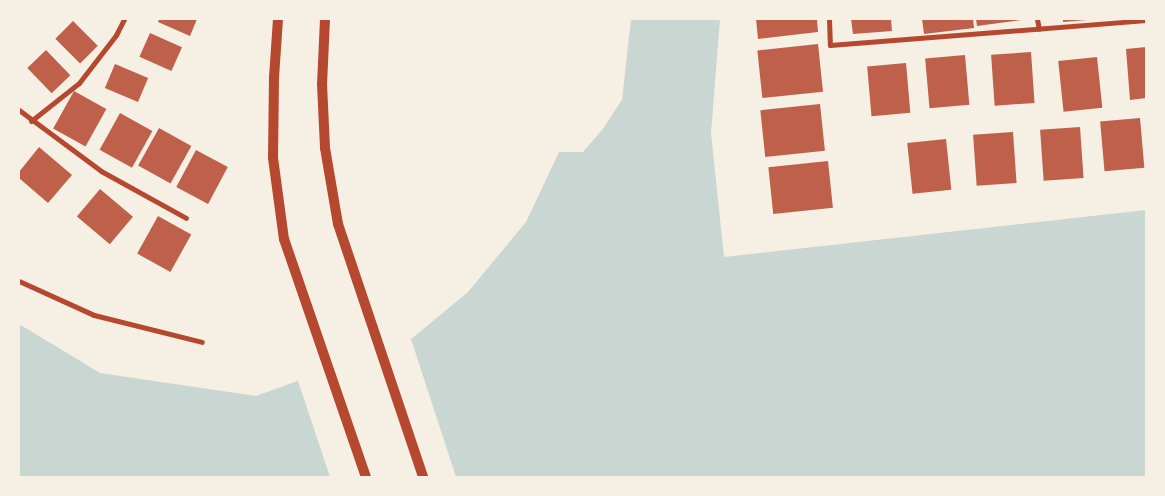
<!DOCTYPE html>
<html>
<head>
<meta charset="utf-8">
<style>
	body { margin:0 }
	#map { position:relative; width:1165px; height:496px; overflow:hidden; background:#f6efe4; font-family:"Nunito Sans",sans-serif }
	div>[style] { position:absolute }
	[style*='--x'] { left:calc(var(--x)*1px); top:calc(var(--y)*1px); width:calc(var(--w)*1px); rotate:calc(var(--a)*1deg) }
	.water>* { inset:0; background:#c9d6d2 }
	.pier>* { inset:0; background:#f6efe4 }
	.building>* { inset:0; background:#bf614a; transform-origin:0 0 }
	.minor>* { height:5px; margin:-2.5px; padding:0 2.5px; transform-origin:2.5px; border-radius:2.5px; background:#b5482f }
	.secondary>* { height:10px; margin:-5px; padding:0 5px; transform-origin:5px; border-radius:5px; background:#b5482f }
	span { translate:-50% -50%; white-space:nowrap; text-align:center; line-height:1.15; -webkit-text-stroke:4px #f6efe4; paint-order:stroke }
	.frame { position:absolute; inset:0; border:20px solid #f6efe4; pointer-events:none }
</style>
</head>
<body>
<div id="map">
	<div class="water">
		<i style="clip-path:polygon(631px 19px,720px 19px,711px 133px,724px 257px,1146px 210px,1146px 477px,19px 477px,19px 324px,100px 373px,256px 396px,410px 340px,468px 292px,526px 222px,559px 152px,583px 152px,602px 130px,622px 100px)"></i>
	</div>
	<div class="pier">
		<i style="clip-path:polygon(410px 336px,456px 477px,330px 477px,297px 378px)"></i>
	</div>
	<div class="building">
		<i style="clip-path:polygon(159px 19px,197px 19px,190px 36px,158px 22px)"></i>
		<i style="clip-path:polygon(756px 19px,817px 19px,818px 32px,758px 39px)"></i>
		<i style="clip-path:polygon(851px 19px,891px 19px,892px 31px,853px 34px)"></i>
		<i style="clip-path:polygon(922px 19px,973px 19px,974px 28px,924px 34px)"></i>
		<i style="clip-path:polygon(976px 19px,1021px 19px,1021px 20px,977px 26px)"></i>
		<i style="clip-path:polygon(1063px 19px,1086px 19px,1087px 20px,1063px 22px)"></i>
		<i style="left:73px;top:21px;width:35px;height:25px;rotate:45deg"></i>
		<i style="left:150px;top:33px;width:35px;height:26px;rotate:24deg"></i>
		<i style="left:818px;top:44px;width:48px;height:61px;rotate:84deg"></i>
		<i style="clip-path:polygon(1146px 47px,1146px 98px,1130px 100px,1126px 49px)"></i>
		<i style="left:46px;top:50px;width:35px;height:26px;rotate:46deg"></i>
		<i style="left:1031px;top:52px;width:51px;height:40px;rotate:86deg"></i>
		<i style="left:965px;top:55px;width:50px;height:40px;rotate:85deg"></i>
		<i style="left:1097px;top:57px;width:51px;height:39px;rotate:84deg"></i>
		<i style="left:906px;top:63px;width:50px;height:39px;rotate:85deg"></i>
		<i style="left:115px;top:64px;width:36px;height:26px;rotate:23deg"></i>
		<i style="left:74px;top:91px;width:37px;height:43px;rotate:29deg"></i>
		<i style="left:820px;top:104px;width:47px;height:60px;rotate:84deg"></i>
		<i style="left:120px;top:113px;width:37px;height:42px;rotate:29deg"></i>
		<i style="left:1140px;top:118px;width:50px;height:40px;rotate:85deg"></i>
		<i style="left:1080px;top:127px;width:51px;height:40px;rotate:86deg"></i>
		<i style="left:159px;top:128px;width:37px;height:43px;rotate:29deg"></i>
		<i style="left:1013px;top:132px;width:51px;height:40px;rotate:86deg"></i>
		<i style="left:946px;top:139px;width:51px;height:39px;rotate:84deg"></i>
		<i style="clip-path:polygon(39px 147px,72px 175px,48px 203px,19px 178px,19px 172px)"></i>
		<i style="left:196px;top:150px;width:36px;height:42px;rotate:28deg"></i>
		<i style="left:828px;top:161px;width:47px;height:60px;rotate:84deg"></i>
		<i style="left:100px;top:189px;width:43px;height:36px;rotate:40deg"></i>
		<i style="left:158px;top:216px;width:38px;height:43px;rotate:29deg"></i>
	</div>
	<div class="minor">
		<i style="--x:829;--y:19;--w:26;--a:88"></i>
		<i style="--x:830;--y:45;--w:317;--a:-4.5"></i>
		<i style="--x:1037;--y:19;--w:10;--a:79"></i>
		<i style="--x:19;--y:110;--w:102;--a:36.6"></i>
		<i style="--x:101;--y:171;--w:97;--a:28.9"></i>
		<i style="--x:31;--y:121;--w:61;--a:-38.4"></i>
		<i style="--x:79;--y:83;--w:61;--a:-52.4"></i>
		<i style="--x:116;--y:35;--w:18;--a:-63"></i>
		<i style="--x:19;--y:281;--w:82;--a:24.4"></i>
		<i style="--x:94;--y:315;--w:111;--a:14"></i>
	</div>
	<div class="secondary">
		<i style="--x:278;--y:19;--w:58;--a:93.9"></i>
		<i style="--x:274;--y:77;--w:81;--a:90.7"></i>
		<i style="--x:273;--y:158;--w:82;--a:82.3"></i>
		<i style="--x:284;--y:239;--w:252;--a:71"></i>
		<i style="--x:325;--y:19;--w:65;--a:92.6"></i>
		<i style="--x:322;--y:84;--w:64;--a:87.3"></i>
		<i style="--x:325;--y:148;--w:77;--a:80.3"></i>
		<i style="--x:338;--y:224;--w:267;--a:71.4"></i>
	</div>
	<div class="frame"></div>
</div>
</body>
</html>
